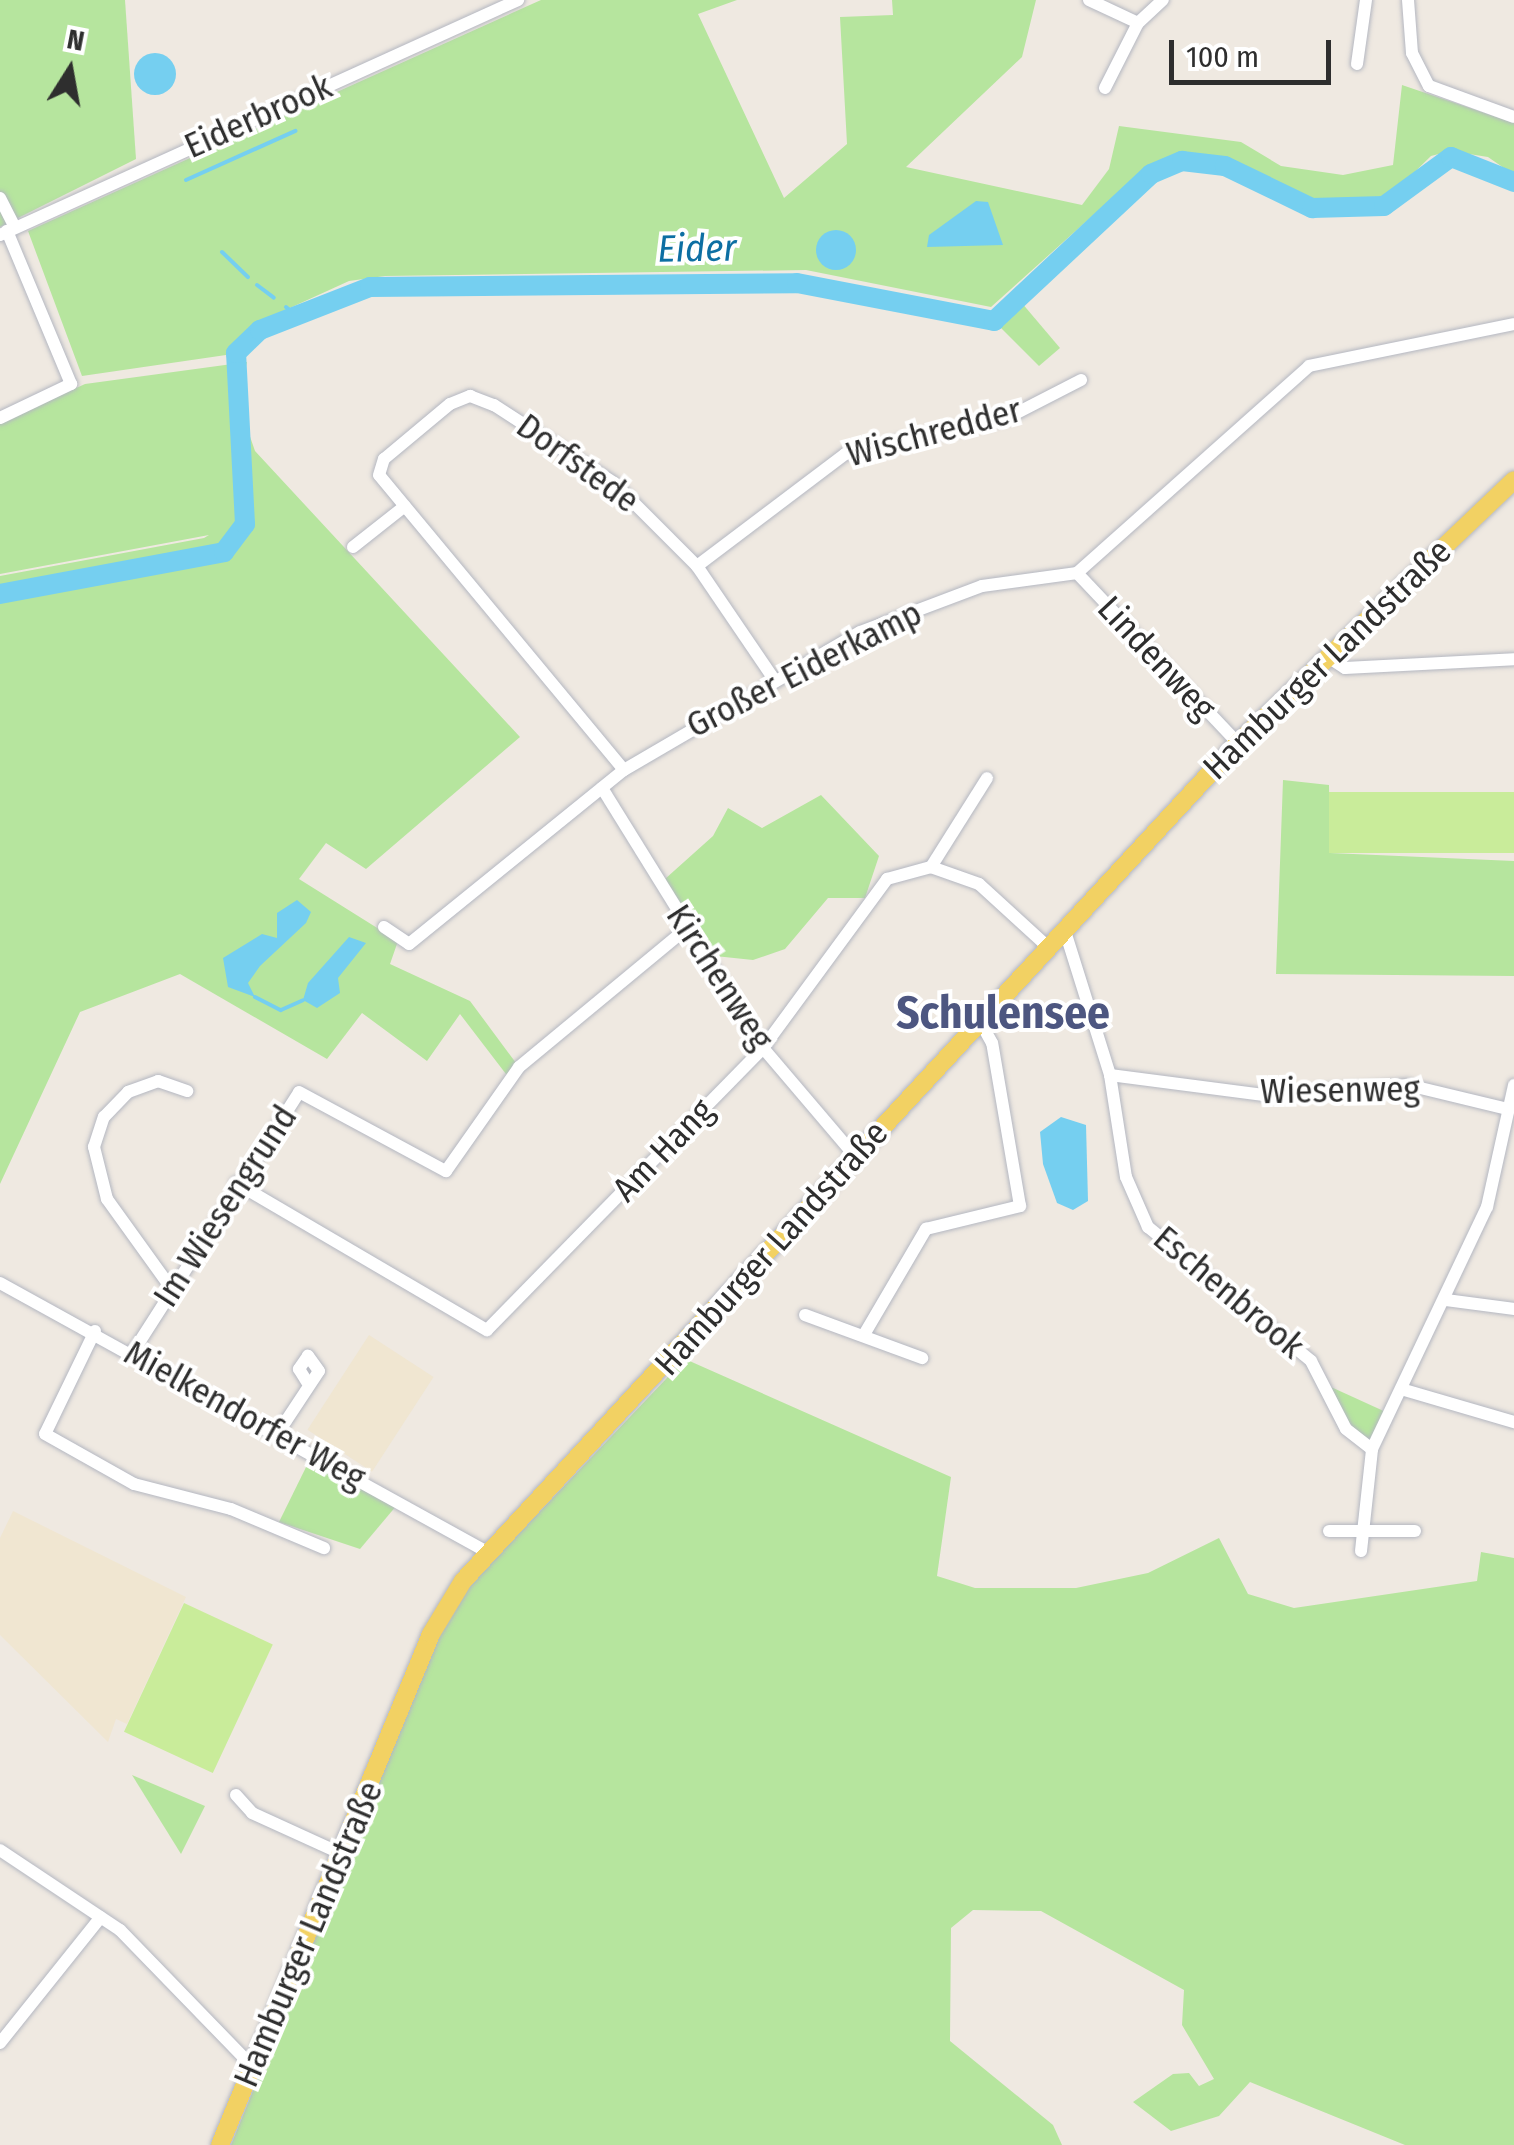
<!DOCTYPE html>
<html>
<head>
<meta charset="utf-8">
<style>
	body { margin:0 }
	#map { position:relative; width:1514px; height:2145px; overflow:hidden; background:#efe9e1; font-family:"Fira Sans Condensed",sans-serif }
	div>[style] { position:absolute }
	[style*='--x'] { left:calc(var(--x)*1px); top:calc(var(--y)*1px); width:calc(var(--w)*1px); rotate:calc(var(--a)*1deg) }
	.education>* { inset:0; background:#f0e6d1; transform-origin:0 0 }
	.green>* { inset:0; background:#b6e59e }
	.pitch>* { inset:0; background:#c9ec9a; transform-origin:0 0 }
	.water>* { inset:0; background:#75cff0 }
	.round { border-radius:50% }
	.stream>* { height:4px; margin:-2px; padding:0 2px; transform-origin:2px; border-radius:2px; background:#75cff0 }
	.river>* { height:20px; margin:-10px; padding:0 10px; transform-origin:10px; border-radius:10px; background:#75cff0 }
	.roads { filter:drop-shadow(0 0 2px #b4b7c1) drop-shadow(0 0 2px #b4b7c1) }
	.minor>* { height:12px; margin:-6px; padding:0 6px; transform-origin:6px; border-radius:6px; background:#fff }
	.major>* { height:18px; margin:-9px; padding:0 9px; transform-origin:9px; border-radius:9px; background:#f2d163 }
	span { translate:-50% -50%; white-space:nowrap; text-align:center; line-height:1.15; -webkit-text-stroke:8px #fff; paint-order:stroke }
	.street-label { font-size:35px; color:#2e2e2e }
	.water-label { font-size:38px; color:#0d6fa3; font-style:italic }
	.district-label { font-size:45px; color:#4d5680; font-weight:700 }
	.north { position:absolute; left:20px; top:20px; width:100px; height:100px; -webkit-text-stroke:8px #fff; paint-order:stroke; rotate:11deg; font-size:28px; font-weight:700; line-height:40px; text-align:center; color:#2e2e2e }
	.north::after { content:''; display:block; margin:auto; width:35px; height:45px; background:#2e2e2e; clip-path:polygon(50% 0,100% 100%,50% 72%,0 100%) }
	.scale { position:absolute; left:1169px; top:40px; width:162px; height:45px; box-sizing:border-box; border:5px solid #2e2e2e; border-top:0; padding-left:12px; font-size:30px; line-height:35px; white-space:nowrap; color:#2e2e2e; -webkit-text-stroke:8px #fff; paint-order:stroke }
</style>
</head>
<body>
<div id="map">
	<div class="education">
		<i style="left:369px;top:1335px;width:77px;height:113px;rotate:33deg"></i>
		<i style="clip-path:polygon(13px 1511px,186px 1597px,127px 1724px,116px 1719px,108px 1742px,0 1635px,0 1538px)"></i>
	</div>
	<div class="green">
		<i style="clip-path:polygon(0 0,125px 0,136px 159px,0 227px)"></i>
		<i style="clip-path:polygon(541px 0,737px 0,698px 14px,784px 198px,847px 144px,840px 17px,893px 15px,892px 0,1036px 0,1022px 57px,906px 167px,1082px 205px,1109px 169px,1119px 126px,1241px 142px,1281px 166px,1343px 175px,1393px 165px,1402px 85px,1514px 123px,1514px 175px,1488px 157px,1450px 151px,1431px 156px,1389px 197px,1315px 200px,1231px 160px,1182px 154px,1129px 183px,991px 307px,806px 270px,385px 276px,349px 281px,257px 323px,226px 355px,82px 376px,28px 231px)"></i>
		<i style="clip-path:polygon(1021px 302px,1060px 348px,1039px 366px,996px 323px)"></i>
		<i style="clip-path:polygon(247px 362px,238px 402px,255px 451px,520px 737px,366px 869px,326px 843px,299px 879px,398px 941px,390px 964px,470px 1001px,519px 1067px,509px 1078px,460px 1014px,427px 1061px,362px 1013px,327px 1059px,180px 974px,80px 1012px,0 1184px,0 576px,204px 538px,209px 535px,0 574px,0 423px,85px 384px)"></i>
		<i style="clip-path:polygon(1283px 780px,1329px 785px,1330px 853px,1514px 861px,1514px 976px,1276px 974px)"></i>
		<i style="clip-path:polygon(821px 795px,879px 856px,865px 898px,828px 898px,785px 949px,753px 960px,715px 956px,665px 879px,713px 836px,728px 808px,762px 828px)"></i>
		<i style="clip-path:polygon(685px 1359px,951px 1477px,937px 1576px,975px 1588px,1076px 1588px,1148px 1573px,1219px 1538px,1248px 1594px,1294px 1608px,1477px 1581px,1481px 1552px,1514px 1558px,1514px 2145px,1405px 2145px,1250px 2082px,1219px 2116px,1171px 2131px,1133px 2102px,1173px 2074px,1189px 2073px,1199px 2086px,1214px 2079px,1182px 2025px,1184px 1990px,1041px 1911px,973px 1910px,951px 1928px,950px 2041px,1053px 2125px,1062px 2145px,231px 2145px,450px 1606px)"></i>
		<i style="clip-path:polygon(1331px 1387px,1388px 1413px,1372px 1449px,1356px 1440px)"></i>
		<i style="clip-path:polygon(311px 1457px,397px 1505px,360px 1549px,279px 1522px)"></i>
		<i style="clip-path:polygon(132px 1775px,205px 1806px,181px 1854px)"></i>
	</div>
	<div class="pitch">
		<i style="left:1329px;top:792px;width:185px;height:61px"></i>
		<i style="left:184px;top:1603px;width:98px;height:142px;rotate:25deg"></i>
	</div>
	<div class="water">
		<i class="round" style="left:134px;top:53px;width:42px;height:42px"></i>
		<i style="clip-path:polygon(976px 201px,988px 202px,1003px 245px,927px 247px,929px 235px)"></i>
		<i class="round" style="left:816px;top:230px;width:40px;height:40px"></i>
		<i style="clip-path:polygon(297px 900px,311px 912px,306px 923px,260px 966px,248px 983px,255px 997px,228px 987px,223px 958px,262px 934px,277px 938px,277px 913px)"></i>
		<i style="clip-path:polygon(349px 937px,366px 943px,338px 978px,340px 993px,317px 1008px,303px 1000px,308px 983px)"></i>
		<i style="clip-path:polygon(1061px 1117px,1086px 1125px,1088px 1201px,1073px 1210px,1057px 1203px,1043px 1164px,1040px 1132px)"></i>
	</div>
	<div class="stream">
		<i style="--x:186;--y:180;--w:120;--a:-24.2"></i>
		<i style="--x:222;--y:252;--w:36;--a:44"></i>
		<i style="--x:257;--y:285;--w:21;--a:37"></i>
		<i style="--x:286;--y:307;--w:11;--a:41"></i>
		<i style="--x:255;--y:997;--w:29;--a:27"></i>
		<i style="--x:281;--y:1010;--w:24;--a:-24"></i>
	</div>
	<div class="river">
		<i style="--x:0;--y:594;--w:228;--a:-10.6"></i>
		<i style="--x:224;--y:552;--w:35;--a:-53"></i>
		<i style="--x:245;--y:524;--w:171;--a:-93"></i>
		<i style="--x:236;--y:353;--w:33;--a:-44"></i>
		<i style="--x:260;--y:330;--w:118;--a:-21.4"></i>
		<i style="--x:370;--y:287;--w:427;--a:-0.5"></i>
		<i style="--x:797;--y:283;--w:201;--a:10.9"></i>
		<i style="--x:994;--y:321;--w:215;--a:-43.1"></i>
		<i style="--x:1151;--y:174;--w:34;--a:-23"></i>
		<i style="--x:1182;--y:161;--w:43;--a:6.6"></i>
		<i style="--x:1225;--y:166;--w:97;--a:25.8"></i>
		<i style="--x:1312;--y:208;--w:72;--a:-1.6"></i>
		<i style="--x:1384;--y:206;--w:83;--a:-36.2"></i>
		<i style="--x:1451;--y:157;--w:68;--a:21.6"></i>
	</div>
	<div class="roads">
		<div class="minor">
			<i style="--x:1089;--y:0;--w:54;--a:25.1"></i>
			<i style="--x:1408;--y:0;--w:53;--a:85.7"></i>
			<i style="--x:1412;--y:53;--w:37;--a:63"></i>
			<i style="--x:1429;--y:86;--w:90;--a:20"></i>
			<i style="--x:1357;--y:64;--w:65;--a:-82"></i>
			<i style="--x:1105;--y:88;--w:73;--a:-63.1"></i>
			<i style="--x:1138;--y:23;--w:34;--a:-43"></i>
			<i style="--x:0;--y:198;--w:33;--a:63"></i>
			<i style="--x:0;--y:235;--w:569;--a:-24.4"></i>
			<i style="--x:0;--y:418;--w:79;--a:-25.6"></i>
			<i style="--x:71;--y:384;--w:166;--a:-112.7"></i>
			<i style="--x:353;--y:547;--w:66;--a:-38.3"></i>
			<i style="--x:697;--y:566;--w:186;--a:-37.1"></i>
			<i style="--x:845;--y:454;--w:168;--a:-12.7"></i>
			<i style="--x:1009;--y:417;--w:81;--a:-27.2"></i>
			<i style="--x:1077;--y:573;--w:234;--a:46.6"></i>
			<i style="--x:1328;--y:657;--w:20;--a:33"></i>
			<i style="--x:1345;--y:668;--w:169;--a:-3"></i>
			<i style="--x:624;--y:770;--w:383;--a:-129.7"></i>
			<i style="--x:379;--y:475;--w:17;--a:-73"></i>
			<i style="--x:384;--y:459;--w:86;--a:-39.8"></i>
			<i style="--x:450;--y:404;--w:22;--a:-22"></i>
			<i style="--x:470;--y:396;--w:26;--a:21"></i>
			<i style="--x:494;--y:405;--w:143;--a:33"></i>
			<i style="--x:614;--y:483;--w:117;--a:45"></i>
			<i style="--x:697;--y:566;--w:135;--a:55.8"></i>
			<i style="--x:602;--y:788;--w:306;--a:58.2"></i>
			<i style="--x:763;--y:1048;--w:140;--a:49.6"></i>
			<i style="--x:931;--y:867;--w:105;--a:-57.8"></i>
			<i style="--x:384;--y:927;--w:30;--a:34"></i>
			<i style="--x:409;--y:944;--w:277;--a:-39"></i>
			<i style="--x:624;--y:770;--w:273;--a:-30.3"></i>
			<i style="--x:860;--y:632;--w:130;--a:-20.7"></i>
			<i style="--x:982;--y:586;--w:96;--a:-7.8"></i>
			<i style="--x:1077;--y:573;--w:311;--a:-41.7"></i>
			<i style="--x:1309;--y:366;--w:209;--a:-11.6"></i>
			<i style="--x:1064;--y:928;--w:154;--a:72.6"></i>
			<i style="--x:1110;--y:1075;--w:103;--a:81.1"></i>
			<i style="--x:1126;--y:1177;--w:55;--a:66.3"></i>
			<i style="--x:1148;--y:1227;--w:211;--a:39.4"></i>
			<i style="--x:1311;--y:1361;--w:76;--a:62.8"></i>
			<i style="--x:1346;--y:1429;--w:33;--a:38"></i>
			<i style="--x:1110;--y:1075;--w:155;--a:7.4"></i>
			<i style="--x:1264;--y:1095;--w:144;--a:-4"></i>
			<i style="--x:1408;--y:1085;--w:103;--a:13.5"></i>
			<i style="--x:236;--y:1183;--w:291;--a:30.4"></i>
			<i style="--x:487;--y:1330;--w:395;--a:-45.6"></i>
			<i style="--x:763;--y:1048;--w:210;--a:-53.7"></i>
			<i style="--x:887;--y:879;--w:46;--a:-15.3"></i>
			<i style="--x:931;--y:867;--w:51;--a:19.5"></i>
			<i style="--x:979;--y:884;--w:93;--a:42.4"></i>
			<i style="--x:0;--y:1283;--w:556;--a:28.91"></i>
			<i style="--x:171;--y:1288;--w:110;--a:-125.7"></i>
			<i style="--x:107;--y:1199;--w:54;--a:-104"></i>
			<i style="--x:94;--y:1147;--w:32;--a:-72"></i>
			<i style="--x:104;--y:1117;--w:35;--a:-46"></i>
			<i style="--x:128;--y:1092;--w:32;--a:-20"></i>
			<i style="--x:158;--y:1081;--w:31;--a:19"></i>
			<i style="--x:1446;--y:1300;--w:69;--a:7.5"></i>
			<i style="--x:805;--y:1315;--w:125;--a:20.2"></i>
			<i style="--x:95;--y:1331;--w:114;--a:115.9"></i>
			<i style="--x:45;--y:1434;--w:102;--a:29.3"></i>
			<i style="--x:134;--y:1484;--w:100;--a:14.5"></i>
			<i style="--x:231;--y:1509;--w:101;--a:22.8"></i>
			<i style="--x:865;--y:1333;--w:121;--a:-59.6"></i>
			<i style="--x:926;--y:1229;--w:97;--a:-13.7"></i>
			<i style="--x:1020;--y:1206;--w:165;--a:-99.7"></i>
			<i style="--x:992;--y:1043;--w:25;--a:-119"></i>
			<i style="--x:133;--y:1352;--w:308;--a:-57.4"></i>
			<i style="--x:299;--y:1092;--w:167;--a:28.3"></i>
			<i style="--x:446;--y:1171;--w:127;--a:-54.9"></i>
			<i style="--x:519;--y:1067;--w:219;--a:-39.6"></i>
			<i style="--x:1401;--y:1389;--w:118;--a:16.3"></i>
			<i style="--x:278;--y:1433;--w:74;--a:-56.5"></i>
			<i style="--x:319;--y:1371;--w:19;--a:-126"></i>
			<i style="--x:308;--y:1356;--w:16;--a:125"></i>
			<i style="--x:299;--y:1369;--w:15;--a:58"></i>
			<i style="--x:1329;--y:1531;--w:86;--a:0"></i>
			<i style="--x:1361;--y:1551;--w:103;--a:-83.8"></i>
			<i style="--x:1372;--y:1449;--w:268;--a:-64.6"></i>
			<i style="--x:1487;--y:1207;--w:125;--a:-77.5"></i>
			<i style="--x:236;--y:1795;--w:24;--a:48"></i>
			<i style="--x:252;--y:1813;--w:101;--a:24.5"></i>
			<i style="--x:0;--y:1850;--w:144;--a:33.7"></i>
			<i style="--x:120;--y:1930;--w:190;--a:45.9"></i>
			<i style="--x:0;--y:2043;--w:161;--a:-51.3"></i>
		</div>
		<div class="major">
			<i style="--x:220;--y:2145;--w:553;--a:-67.56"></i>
			<i style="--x:431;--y:1634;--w:62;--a:-58.9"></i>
			<i style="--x:463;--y:1581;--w:1141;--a:-47.24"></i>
			<i style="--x:1238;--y:743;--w:381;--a:-43.6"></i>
		</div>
	</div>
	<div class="street-label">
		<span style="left:258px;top:116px;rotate:-24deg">Eiderbrook</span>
		<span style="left:934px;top:432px;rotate:-15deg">Wischredder</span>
		<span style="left:578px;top:463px;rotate:36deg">Dorfstede</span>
		<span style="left:1157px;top:658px;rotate:47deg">Lindenweg</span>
		<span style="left:1327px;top:659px;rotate:-44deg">Hamburger Landstraße</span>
		<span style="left:804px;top:669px;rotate:-27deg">Großer Eiderkamp</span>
		<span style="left:720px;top:977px;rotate:57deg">Kirchenweg</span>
		<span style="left:1340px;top:1090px;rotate:-1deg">Wiesenweg</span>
		<span style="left:663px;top:1150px;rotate:-46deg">Am Hang</span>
		<span style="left:225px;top:1206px;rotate:-57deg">Im Wiesengrund</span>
		<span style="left:771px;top:1248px;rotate:-48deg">Hamburger Landstraße</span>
		<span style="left:1229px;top:1292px;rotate:40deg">Eschenbrook</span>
		<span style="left:245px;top:1415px;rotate:29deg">Mielkendorfer Weg</span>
		<span style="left:308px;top:1934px;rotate:-67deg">Hamburger Landstraße</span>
	</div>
	<div class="water-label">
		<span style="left:697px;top:249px;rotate:-1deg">Eider</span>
	</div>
	<div class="district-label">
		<span style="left:1003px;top:1014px">Schulensee</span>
	</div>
	<div class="north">N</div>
	<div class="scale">100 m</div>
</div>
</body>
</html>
